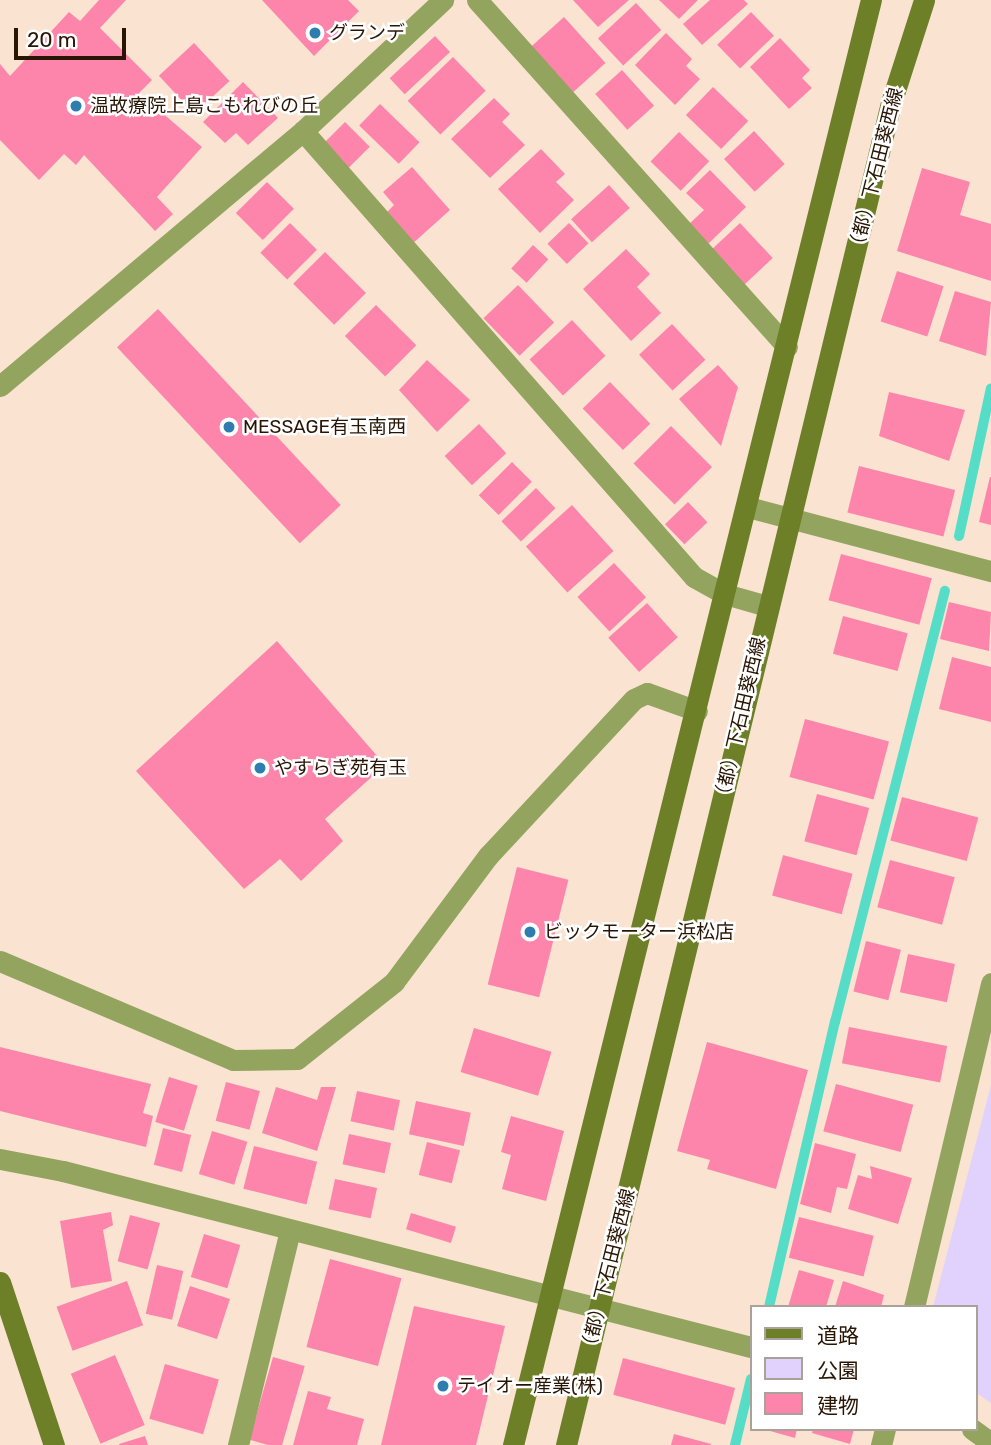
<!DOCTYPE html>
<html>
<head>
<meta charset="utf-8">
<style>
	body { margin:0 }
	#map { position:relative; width:991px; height:1445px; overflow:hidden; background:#fae3d1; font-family:Rubik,"Noto Sans JP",sans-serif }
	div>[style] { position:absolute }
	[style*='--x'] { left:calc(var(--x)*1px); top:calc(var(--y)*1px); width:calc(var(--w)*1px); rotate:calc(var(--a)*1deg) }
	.green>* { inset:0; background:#e0d2fc }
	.stream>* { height:10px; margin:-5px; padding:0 5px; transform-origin:5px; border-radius:5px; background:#56ddc7 }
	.building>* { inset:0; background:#fd85ac; transform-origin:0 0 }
	.street>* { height:21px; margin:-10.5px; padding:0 10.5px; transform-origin:10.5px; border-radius:10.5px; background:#93a45f }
	.secondary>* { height:21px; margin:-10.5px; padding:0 10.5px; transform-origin:10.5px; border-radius:10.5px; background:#6d8028 }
	.dots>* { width:19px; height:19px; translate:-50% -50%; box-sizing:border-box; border:4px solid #fff; border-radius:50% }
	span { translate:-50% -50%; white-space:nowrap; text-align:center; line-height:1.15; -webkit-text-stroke:5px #fff; paint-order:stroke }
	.poi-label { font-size:19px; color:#291503 }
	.left { translate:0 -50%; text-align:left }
	.street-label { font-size:19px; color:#291503 }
	.legend { position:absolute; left:750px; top:1305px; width:228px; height:126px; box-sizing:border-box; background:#fff; border:2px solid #a9a19a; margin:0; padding:9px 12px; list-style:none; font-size:21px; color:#291503 }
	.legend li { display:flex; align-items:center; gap:14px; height:35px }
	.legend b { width:35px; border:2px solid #a9a19a }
	.scale { position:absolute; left:14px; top:28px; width:112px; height:32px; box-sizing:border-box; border:4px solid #291503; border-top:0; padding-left:9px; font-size:21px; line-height:24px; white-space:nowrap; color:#291503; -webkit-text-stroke:5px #fff; paint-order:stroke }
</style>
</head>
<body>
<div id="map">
	<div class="green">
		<i style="clip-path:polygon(991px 1085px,991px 1403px,975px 1392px,975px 1307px,933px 1307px)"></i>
	</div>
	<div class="stream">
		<i style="--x:959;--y:536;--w:151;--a:-77.8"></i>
		<i style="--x:769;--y:1307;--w:293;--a:-77"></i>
		<i style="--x:835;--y:1022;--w:445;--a:-75.7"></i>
		<i style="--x:735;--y:1445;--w:68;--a:-76.4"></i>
	</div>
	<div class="building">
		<i style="clip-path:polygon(99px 0,126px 0,100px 28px,152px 80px,139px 93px,202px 147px,157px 197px,173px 214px,155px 231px,84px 155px,76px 165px,64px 154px,39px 180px,0 140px,0 64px,10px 76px,69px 12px,80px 21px)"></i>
		<i style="clip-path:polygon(262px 0,348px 0,359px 11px,314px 56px)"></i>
		<i style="clip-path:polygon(573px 0,629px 0,598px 27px)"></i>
		<i style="clip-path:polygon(659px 0,698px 0,679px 19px)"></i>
		<i style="clip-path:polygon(710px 0,744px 0,748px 4px,702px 45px,683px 24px)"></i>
		<i style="left:636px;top:3px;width:37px;height:52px;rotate:47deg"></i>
		<i style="left:751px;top:12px;width:33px;height:47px;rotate:46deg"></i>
		<i style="left:564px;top:17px;width:62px;height:47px;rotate:48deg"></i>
		<i style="clip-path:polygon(666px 33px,692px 59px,686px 66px,700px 79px,675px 105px,635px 65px)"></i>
		<i style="left:435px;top:36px;width:22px;height:62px;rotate:47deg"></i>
		<i style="clip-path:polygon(780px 38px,810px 70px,802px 78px,812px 88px,789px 109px,750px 67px)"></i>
		<i style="left:194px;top:43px;width:52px;height:48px;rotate:47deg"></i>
		<i style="left:453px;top:57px;width:47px;height:63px;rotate:46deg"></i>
		<i style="left:622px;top:70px;width:48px;height:36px;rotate:48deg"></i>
		<i style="clip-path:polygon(243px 82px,278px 118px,248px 145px,236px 133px,225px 143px,203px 122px)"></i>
		<i style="left:713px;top:87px;width:49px;height:39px;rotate:44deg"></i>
		<i style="clip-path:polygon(494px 98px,510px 114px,502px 122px,525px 145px,490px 178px,451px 139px)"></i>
		<i style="left:380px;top:104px;width:55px;height:30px;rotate:44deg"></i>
		<i style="left:345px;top:122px;width:35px;height:34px;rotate:45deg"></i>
		<i style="left:754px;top:131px;width:45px;height:41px;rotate:47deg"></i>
		<i style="left:679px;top:132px;width:42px;height:41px;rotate:44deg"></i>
		<i style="clip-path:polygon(541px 149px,565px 174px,556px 182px,574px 200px,540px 233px,498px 189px)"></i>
		<i style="clip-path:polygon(412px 167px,450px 210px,411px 245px,385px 214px,394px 205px,383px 192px)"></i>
		<i style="clip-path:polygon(922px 168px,970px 182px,960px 215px,991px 224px,991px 281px,897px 251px)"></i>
		<i style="clip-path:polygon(710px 170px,746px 207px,707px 245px,688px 225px,704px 210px,686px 193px)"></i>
		<i style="left:267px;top:182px;width:38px;height:44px;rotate:45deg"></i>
		<i style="left:609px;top:185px;width:31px;height:51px;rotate:48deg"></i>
		<i style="left:290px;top:223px;width:38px;height:42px;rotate:45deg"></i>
		<i style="left:569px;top:223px;width:28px;height:30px;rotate:46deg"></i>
		<i style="left:740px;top:223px;width:48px;height:42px;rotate:47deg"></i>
		<i style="left:533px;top:245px;width:21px;height:32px;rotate:43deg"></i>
		<i style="clip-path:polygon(626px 249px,650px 274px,637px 287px,661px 313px,631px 341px,583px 289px)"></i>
		<i style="left:325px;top:252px;width:58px;height:45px;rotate:45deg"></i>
		<i style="left:897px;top:271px;width:49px;height:53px;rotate:18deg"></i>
		<i style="left:518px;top:285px;width:52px;height:48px;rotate:46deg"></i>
		<i style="clip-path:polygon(955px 291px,991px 302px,986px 356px,939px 341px)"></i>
		<i style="left:376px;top:305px;width:57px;height:44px;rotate:45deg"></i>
		<i style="left:158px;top:309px;width:268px;height:56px;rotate:47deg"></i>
		<i style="left:572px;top:320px;width:49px;height:58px;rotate:47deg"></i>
		<i style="left:672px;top:324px;width:49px;height:45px;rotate:47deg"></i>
		<i style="clip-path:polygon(427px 360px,470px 400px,437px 432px,399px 390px)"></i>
		<i style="clip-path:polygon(718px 365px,738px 387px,721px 446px,679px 399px)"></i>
		<i style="left:610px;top:382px;width:58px;height:38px;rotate:46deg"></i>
		<i style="clip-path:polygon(889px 392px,965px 410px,949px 461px,879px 436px)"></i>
		<i style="left:479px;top:424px;width:40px;height:47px;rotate:47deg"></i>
		<i style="left:671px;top:426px;width:58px;height:53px;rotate:45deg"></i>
		<i style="left:512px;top:462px;width:28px;height:47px;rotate:45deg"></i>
		<i style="left:859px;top:466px;width:99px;height:48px;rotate:14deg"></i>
		<i style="clip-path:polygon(990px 477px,991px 477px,991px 525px,979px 522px)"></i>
		<i style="left:536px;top:488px;width:28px;height:48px;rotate:46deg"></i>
		<i style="left:688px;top:502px;width:28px;height:32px;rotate:46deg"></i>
		<i style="left:572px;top:505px;width:62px;height:62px;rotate:48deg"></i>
		<i style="left:841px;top:554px;width:94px;height:48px;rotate:15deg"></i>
		<i style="left:614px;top:563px;width:47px;height:50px;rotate:47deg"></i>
		<i style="clip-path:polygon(949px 602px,991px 612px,989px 651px,940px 639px)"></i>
		<i style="left:647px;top:603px;width:46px;height:52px;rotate:48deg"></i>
		<i style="left:843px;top:616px;width:67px;height:39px;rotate:15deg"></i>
		<i style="clip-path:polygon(277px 641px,385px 765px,325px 819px,343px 841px,301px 881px,280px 859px,244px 889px,136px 771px)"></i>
		<i style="clip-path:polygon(952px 657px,991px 667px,991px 722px,939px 709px)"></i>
		<i style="left:805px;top:719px;width:87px;height:60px;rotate:15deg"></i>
		<i style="left:817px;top:794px;width:54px;height:49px;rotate:15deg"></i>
		<i style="left:902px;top:797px;width:79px;height:45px;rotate:15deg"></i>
		<i style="left:783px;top:855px;width:72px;height:42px;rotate:15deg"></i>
		<i style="left:890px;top:860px;width:67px;height:49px;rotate:15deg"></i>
		<i style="left:517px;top:867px;width:53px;height:121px;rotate:14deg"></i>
		<i style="left:866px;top:941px;width:36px;height:52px;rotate:14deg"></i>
		<i style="left:908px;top:954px;width:48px;height:39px;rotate:12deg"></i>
		<i style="left:849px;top:1027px;width:100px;height:37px;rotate:11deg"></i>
		<i style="left:474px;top:1028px;width:81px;height:46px;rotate:17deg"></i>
		<i style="clip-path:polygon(707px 1042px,808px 1070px,776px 1189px,707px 1169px,710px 1160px,677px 1151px)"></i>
		<i style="clip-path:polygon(0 1047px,151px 1084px,143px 1113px,153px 1116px,146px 1147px,0 1111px)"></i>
		<i style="left:169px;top:1077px;width:30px;height:47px;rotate:17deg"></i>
		<i style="left:226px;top:1082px;width:35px;height:40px;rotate:15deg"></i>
		<i style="left:836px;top:1084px;width:80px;height:49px;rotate:15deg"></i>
		<i style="clip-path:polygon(276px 1087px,317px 1100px,321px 1087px,336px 1087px,317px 1151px,262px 1133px)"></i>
		<i style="left:357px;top:1091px;width:44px;height:31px;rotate:12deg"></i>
		<i style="left:416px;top:1101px;width:56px;height:34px;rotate:12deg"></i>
		<i style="clip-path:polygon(511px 1116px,564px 1131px,546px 1201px,502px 1189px,511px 1155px,501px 1152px)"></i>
		<i style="left:163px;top:1128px;width:29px;height:38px;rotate:14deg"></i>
		<i style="left:212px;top:1131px;width:37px;height:45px;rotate:17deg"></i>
		<i style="left:349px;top:1134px;width:43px;height:31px;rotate:12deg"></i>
		<i style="left:427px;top:1142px;width:34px;height:34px;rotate:14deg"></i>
		<i style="clip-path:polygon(815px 1143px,856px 1154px,847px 1189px,837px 1187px,831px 1213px,800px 1204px)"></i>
		<i style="left:254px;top:1146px;width:65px;height:44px;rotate:14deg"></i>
		<i style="clip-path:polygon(870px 1166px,912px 1178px,898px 1224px,848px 1209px,858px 1175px,872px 1179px)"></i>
		<i style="left:335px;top:1179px;width:43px;height:31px;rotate:12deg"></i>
		<i style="clip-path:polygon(111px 1212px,113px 1225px,103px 1230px,112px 1281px,71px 1288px,60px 1221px)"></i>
		<i style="left:411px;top:1213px;width:47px;height:17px;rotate:17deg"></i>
		<i style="left:130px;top:1215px;width:31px;height:48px;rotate:15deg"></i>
		<i style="left:799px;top:1217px;width:77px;height:42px;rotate:14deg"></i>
		<i style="left:204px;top:1234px;width:38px;height:45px;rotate:17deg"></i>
		<i style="left:330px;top:1259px;width:74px;height:91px;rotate:15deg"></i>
		<i style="left:157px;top:1265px;width:27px;height:50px;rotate:13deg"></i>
		<i style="clip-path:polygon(799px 1270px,834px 1280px,826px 1307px,788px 1307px)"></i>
		<i style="left:127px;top:1281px;width:47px;height:75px;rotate:70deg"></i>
		<i style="clip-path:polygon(843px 1281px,884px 1295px,881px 1307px,835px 1307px)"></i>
		<i style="left:190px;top:1286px;width:42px;height:42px;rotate:18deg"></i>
		<i style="clip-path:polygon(414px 1306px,505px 1326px,476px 1445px,381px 1445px)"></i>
		<i style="left:115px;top:1355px;width:76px;height:48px;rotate:67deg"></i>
		<i style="left:273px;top:1357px;width:33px;height:86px;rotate:16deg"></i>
		<i style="left:623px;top:1358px;width:116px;height:38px;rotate:15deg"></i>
		<i style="left:165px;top:1364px;width:56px;height:57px;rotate:16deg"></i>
		<i style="clip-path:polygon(308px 1391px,331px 1397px,327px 1409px,364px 1419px,357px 1445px,293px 1445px)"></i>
		<i style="clip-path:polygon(763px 1429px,797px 1429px,795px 1438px)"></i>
		<i style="clip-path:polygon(813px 1429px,854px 1429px,850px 1444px,812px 1433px)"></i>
		<i style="clip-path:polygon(674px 1434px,711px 1444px,711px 1445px,671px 1445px)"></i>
		<i style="clip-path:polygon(145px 1436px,148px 1445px,119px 1445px,119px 1444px)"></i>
	</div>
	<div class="street">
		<i style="--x:477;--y:0;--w:465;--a:48.2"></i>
		<i style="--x:303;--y:131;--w:593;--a:48.76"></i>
		<i style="--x:694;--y:577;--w:35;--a:29"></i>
		<i style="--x:725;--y:594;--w:44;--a:15.9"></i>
		<i style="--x:0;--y:386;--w:396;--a:-40.1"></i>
		<i style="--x:303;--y:131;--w:192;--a:-43.1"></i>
		<i style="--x:748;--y:507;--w:251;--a:14.8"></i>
		<i style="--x:0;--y:961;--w:253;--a:23"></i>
		<i style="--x:233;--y:1060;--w:64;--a:-0.9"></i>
		<i style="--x:297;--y:1059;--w:124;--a:-38.4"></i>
		<i style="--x:394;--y:982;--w:157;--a:-53.3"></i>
		<i style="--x:488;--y:856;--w:214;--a:-47.1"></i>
		<i style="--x:634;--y:699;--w:14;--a:-25"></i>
		<i style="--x:647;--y:693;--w:53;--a:19.8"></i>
		<i style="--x:0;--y:1159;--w:64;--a:10.8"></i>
		<i style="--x:63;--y:1171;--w:710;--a:14.35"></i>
		<i style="--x:914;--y:1307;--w:333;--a:-76.6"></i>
		<i style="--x:972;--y:1429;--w:24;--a:36"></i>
		<i style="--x:238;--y:1445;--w:221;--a:-76.4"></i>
		<i style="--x:881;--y:1445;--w:16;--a:-76"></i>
	</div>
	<div class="secondary">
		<i style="--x:0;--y:1282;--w:172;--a:71.7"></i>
		<i style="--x:513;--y:1445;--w:1489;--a:-76.09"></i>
		<i style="--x:566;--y:1445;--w:1381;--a:-76.39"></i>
		<i style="--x:891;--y:103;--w:108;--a:-72.2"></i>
	</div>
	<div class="dots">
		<i style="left:315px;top:33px;background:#2f7daf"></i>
		<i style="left:76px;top:106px;background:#2f7daf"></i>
		<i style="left:229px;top:427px;background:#2f7daf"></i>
		<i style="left:260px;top:768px;background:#2f7daf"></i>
		<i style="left:530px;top:932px;background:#2f7daf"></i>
		<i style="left:443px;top:1386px;background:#2f7daf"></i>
	</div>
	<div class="poi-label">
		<span class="left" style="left:329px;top:33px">グランデ</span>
		<span class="left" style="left:90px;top:106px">温故療院上島こもれびの丘</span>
		<span class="left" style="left:243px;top:427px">MESSAGE有玉南西</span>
		<span class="left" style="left:274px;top:768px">やすらぎ苑有玉</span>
		<span class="left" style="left:544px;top:932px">ビックモーター浜松店</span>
		<span class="left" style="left:457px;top:1386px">テイオー産業(株)</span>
	</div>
	<div class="street-label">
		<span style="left:876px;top:171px;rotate:-76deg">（都）下石田葵西線</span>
		<span style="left:740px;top:721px;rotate:-77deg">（都）下石田葵西線</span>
		<span style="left:608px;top:1272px;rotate:-76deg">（都）下石田葵西線</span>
	</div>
	<ul class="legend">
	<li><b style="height:9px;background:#6d8028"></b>道路</li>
	<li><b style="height:19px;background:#e0d2fc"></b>公園</li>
	<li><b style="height:19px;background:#fd85ac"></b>建物</li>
	</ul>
	<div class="scale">20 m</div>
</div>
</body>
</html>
